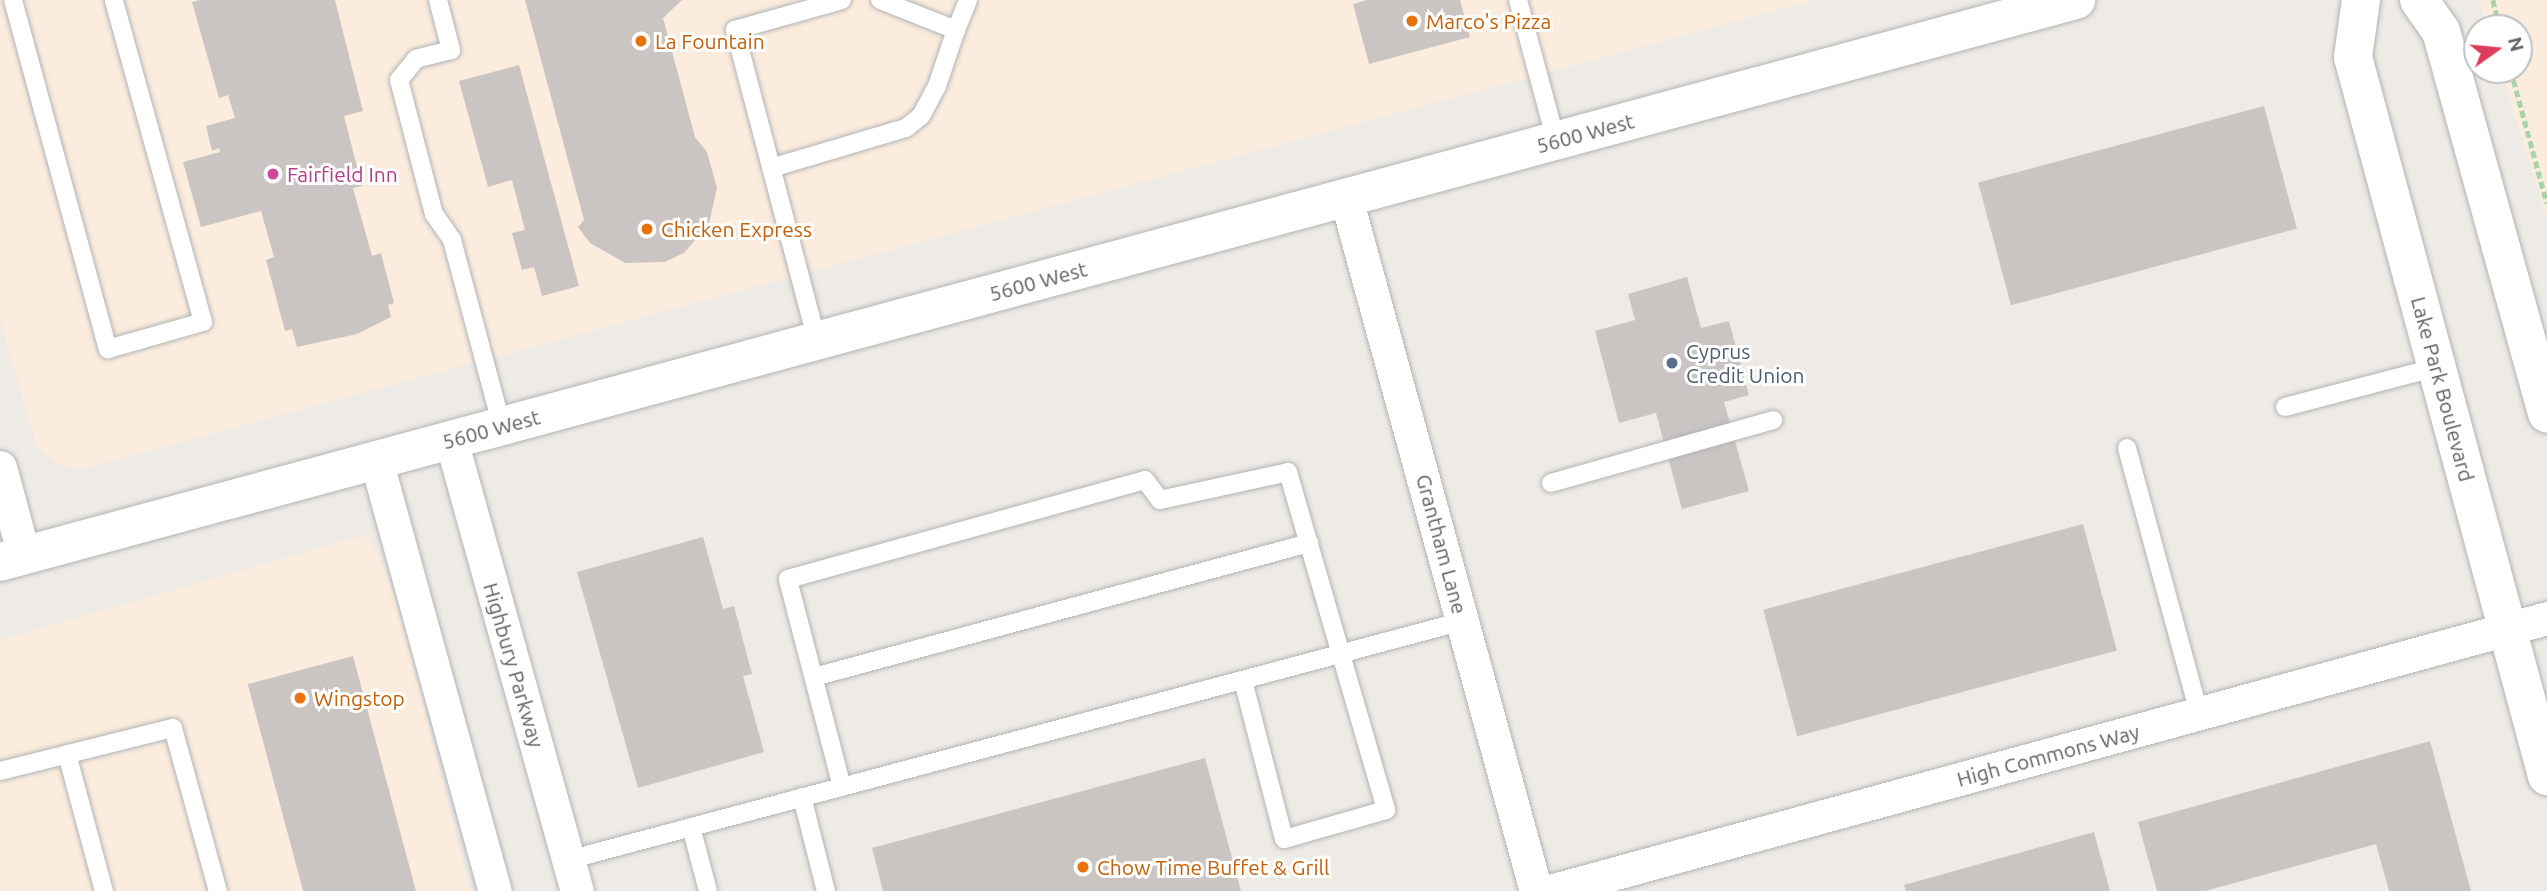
<!DOCTYPE html>
<html>
<head>
<meta charset="utf-8">
<style>
	body { margin:0 }
	#map { position:relative; width:2547px; height:891px; overflow:hidden; background:#eeeae5; font-family:Ubuntu,sans-serif }
	div>[style] { position:absolute }
	[style*='--x'] { left:calc(var(--x)*1px); top:calc(var(--y)*1px); width:calc(var(--w)*1px); rotate:calc(var(--a)*1deg) }
	.commercial>* { inset:0; background:#fcecdd }
	.building>* { inset:0; background:#cac5c2; transform-origin:0 0 }
	.path>* { height:4.5px; margin-top:-2.25px; transform-origin:0; background:repeating-linear-gradient(90deg,#a8d5a8 0 7px,transparent 0 10.5px) }
	.roads { filter:drop-shadow(0 0 2px #b0b4b7) drop-shadow(0 0 2px #b0b4b7) }
	.service>* { height:18px; margin:-9px; padding:0 9px; transform-origin:9px; border-radius:9px; background:#fff }
	.minor>* { height:33px; margin:-16.5px; padding:0 16.5px; transform-origin:16.5px; border-radius:16.5px; background:#fff }
	.tertiary>* { height:38px; margin:-19px; padding:0 19px; transform-origin:19px; border-radius:19px; background:#fff }
	.secondary>* { height:38px; margin:-19px; padding:0 19px; transform-origin:19px; border-radius:19px; background:#fff }
	.dots>* { width:19px; height:19px; translate:-50% -50%; box-sizing:border-box; border:4px solid #fff; border-radius:50% }
	span { translate:-50% -50%; white-space:nowrap; text-align:center; line-height:1.15; -webkit-text-stroke:6px #fff; paint-order:stroke }
	.food-label { font-size:21px; color:#c56008 }
	.left { translate:0 -50%; text-align:left }
	.street-label { font-size:21px; color:#5d6265 }
	.hotel-label { font-size:21px; color:#b23c85 }
	.service-label { font-size:21px; color:#4e5e75 }
	.north { position:absolute; left:2463px; top:14px; width:70px; height:70px; box-sizing:border-box; background:#fff; border:2px solid #bec0c1; border-radius:50%; rotate:75deg; font-size:19px; font-weight:700; line-height:28px; text-align:center; color:#5d6265 }
	.north::after { content:''; display:block; margin:auto; width:24px; height:32px; background:#de3c5b; clip-path:polygon(50% 0,100% 100%,50% 72%,0 100%) }
</style>
</head>
<body>
<div id="map">
	<div class="commercial">
		<i style="clip-path:polygon(0 0,1814px 0,81px 469px,58px 464px,36px 444px,0 319px)"></i>
		<i style="clip-path:polygon(2479px 0,2547px 0,2547px 219px,2501px 70px,2519px 70px,2519px 28px,2488px 28px)"></i>
		<i style="clip-path:polygon(369px 534px,397px 600px,470px 891px,0 891px,0 640px)"></i>
	</div>
	<div class="building">
		<i style="clip-path:polygon(200px 0,335px 0,363px 111px,344px 116px,362px 186px,353px 188px,372px 256px,381px 253px,394px 303px,388px 305px,391px 317px,357px 334px,297px 347px,292px 329px,285px 331px,266px 260px,274px 257px,261px 211px,201px 227px,183px 162px,220px 152px,219px 148px,212px 151px,206px 126px,235px 118px,228px 95px,219px 98px,192px 2px)"></i>
		<i style="clip-path:polygon(525px 0,682px 0,663px 18px,695px 137px,707px 152px,717px 188px,709px 224px,684px 253px,665px 262px,625px 263px,590px 243px,578px 227px,584px 220px)"></i>
		<i style="clip-path:polygon(1367px 0,1460px 0,1470px 37px,1369px 64px,1353px 4px)"></i>
		<i style="clip-path:polygon(519px 65px,579px 286px,542px 296px,534px 267px,522px 270px,512px 233px,525px 230px,512px 180px,488px 187px,459px 81px)"></i>
		<i style="left:2264px;top:106px;width:127px;height:296px;rotate:75deg"></i>
		<i style="clip-path:polygon(1687px 277px,1701px 328px,1729px 321px,1749px 395px,1724px 402px,1749px 491px,1682px 509px,1656px 413px,1619px 423px,1595px 331px,1635px 320px,1628px 294px)"></i>
		<i style="left:2083px;top:524px;width:131px;height:331px;rotate:75deg"></i>
		<i style="clip-path:polygon(703px 537px,723px 609px,734px 606px,752px 674px,743px 676px,764px 752px,638px 788px,577px 572px)"></i>
		<i style="left:353px;top:656px;width:244px;height:109px;rotate:75deg"></i>
		<i style="clip-path:polygon(2430px 741px,2471px 891px,2389px 891px,2376px 844px,2205px 891px,2157px 891px,2138px 822px)"></i>
		<i style="clip-path:polygon(1205px 758px,1241px 891px,883px 891px,872px 848px)"></i>
		<i style="clip-path:polygon(2094px 832px,2110px 891px,1906px 891px,1904px 885px)"></i>
	</div>
	<div class="path">
		<i style="--x:2493;--y:0;--w:29;--a:76"></i>
		<i style="--x:2511;--y:70;--w:138;--a:74.9"></i>
	</div>
	<div class="roads">
		<div class="service">
			<i style="--x:13;--y:0;--w:362;--a:74.8"></i>
			<i style="--x:108;--y:349;--w:99;--a:-15.9"></i>
			<i style="--x:203;--y:322;--w:334;--a:-105.5"></i>
			<i style="--x:438;--y:0;--w:52;--a:75.4"></i>
			<i style="--x:451;--y:50;--w:36;--a:166"></i>
			<i style="--x:416;--y:59;--w:27;--a:129"></i>
			<i style="--x:399;--y:80;--w:138;--a:75.4"></i>
			<i style="--x:434;--y:214;--w:32;--a:55"></i>
			<i style="--x:452;--y:240;--w:193;--a:75"></i>
			<i style="--x:880;--y:0;--w:82;--a:21.5"></i>
			<i style="--x:956;--y:30;--w:32;--a:-68"></i>
			<i style="--x:1518;--y:0;--w:146;--a:74.9"></i>
			<i style="--x:771;--y:168;--w:141;--a:-16.5"></i>
			<i style="--x:906;--y:128;--w:19;--a:-39"></i>
			<i style="--x:921;--y:116;--w:34;--a:-62"></i>
			<i style="--x:937;--y:86;--w:59;--a:-71.3"></i>
			<i style="--x:817;--y:341;--w:322;--a:-104.8"></i>
			<i style="--x:735;--y:30;--w:111;--a:-15.7"></i>
			<i style="--x:2285;--y:407;--w:158;--a:-14.7"></i>
			<i style="--x:2127;--y:448;--w:275;--a:74.8"></i>
			<i style="--x:1551;--y:483;--w:231;--a:-15.8"></i>
			<i style="--x:814;--y:677;--w:513;--a:-15.15"></i>
			<i style="--x:67;--y:754;--w:142;--a:74.9"></i>
			<i style="--x:0;--y:771;--w:178;--a:-14"></i>
			<i style="--x:173;--y:728;--w:169;--a:74.6"></i>
			<i style="--x:842;--y:787;--w:215;--a:-104.6"></i>
			<i style="--x:788;--y:579;--w:370;--a:-15.5"></i>
			<i style="--x:1145;--y:480;--w:25;--a:53"></i>
			<i style="--x:1160;--y:500;--w:131;--a:-12.3"></i>
			<i style="--x:1288;--y:472;--w:352;--a:73.8"></i>
			<i style="--x:1386;--y:810;--w:106;--a:164.1"></i>
			<i style="--x:1284;--y:839;--w:164;--a:-104.5"></i>
			<i style="--x:802;--y:797;--w:97;--a:75.7"></i>
			<i style="--x:691;--y:827;--w:66;--a:75.1"></i>
			<i style="--x:568;--y:860;--w:926;--a:-14.95"></i>
		</div>
		<div class="minor">
			<i style="--x:1346;--y:198;--w:719;--a:74.67"></i>
			<i style="--x:451;--y:440;--w:468;--a:74.4"></i>
			<i style="--x:376;--y:460;--w:447;--a:74.6"></i>
			<i style="--x:0;--y:467;--w:92;--a:74.9"></i>
			<i style="--x:1550;--y:891;--w:1034;--a:-15.31"></i>
		</div>
		<div class="tertiary">
			<i style="--x:2361;--y:0;--w:58;--a:98"></i>
			<i style="--x:2353;--y:57;--w:745;--a:74.9"></i>
			<i style="--x:2419;--y:0;--w:38;--a:55"></i>
			<i style="--x:2441;--y:31;--w:397;--a:74.5"></i>
		</div>
		<div class="secondary">
			<i style="--x:0;--y:562;--w:2151;--a:-15.15"></i>
		</div>
	</div>
	<div class="dots">
		<i style="left:1412px;top:21px;background:#e8710a"></i>
		<i style="left:641px;top:41px;background:#e8710a"></i>
		<i style="left:273px;top:174px;background:#d1479c"></i>
		<i style="left:647px;top:229px;background:#e8710a"></i>
		<i style="left:1672px;top:363px;background:#5c6f8a"></i>
		<i style="left:300px;top:698px;background:#e8710a"></i>
		<i style="left:1083px;top:867px;background:#e8710a"></i>
	</div>
	<div class="food-label">
		<span class="left" style="left:1426px;top:21px">Marco's Pizza</span>
		<span class="left" style="left:655px;top:41px">La Fountain</span>
		<span class="left" style="left:661px;top:229px">Chicken Express</span>
		<span class="left" style="left:314px;top:698px">Wingstop</span>
		<span class="left" style="left:1097px;top:867px">Chow Time Buffet &amp; Grill</span>
	</div>
	<div class="street-label">
		<span style="left:1585px;top:133px;rotate:-15deg">5600 West</span>
		<span style="left:1038px;top:281px;rotate:-15deg">5600 West</span>
		<span style="left:2443px;top:389px;rotate:75deg">Lake Park Boulevard</span>
		<span style="left:491px;top:429px;rotate:-15deg">5600 West</span>
		<span style="left:1442px;top:544px;rotate:75deg">Grantham Lane</span>
		<span style="left:514px;top:665px;rotate:74deg">Highbury Parkway</span>
		<span style="left:2048px;top:755px;rotate:-15deg">High Commons Way</span>
	</div>
	<div class="hotel-label">
		<span class="left" style="left:287px;top:174px">Fairfield Inn</span>
	</div>
	<div class="service-label">
		<span class="left" style="left:1686px;top:363px">Cyprus<br>Credit Union</span>
	</div>
	<div class="north">N</div>
</div>
</body>
</html>
